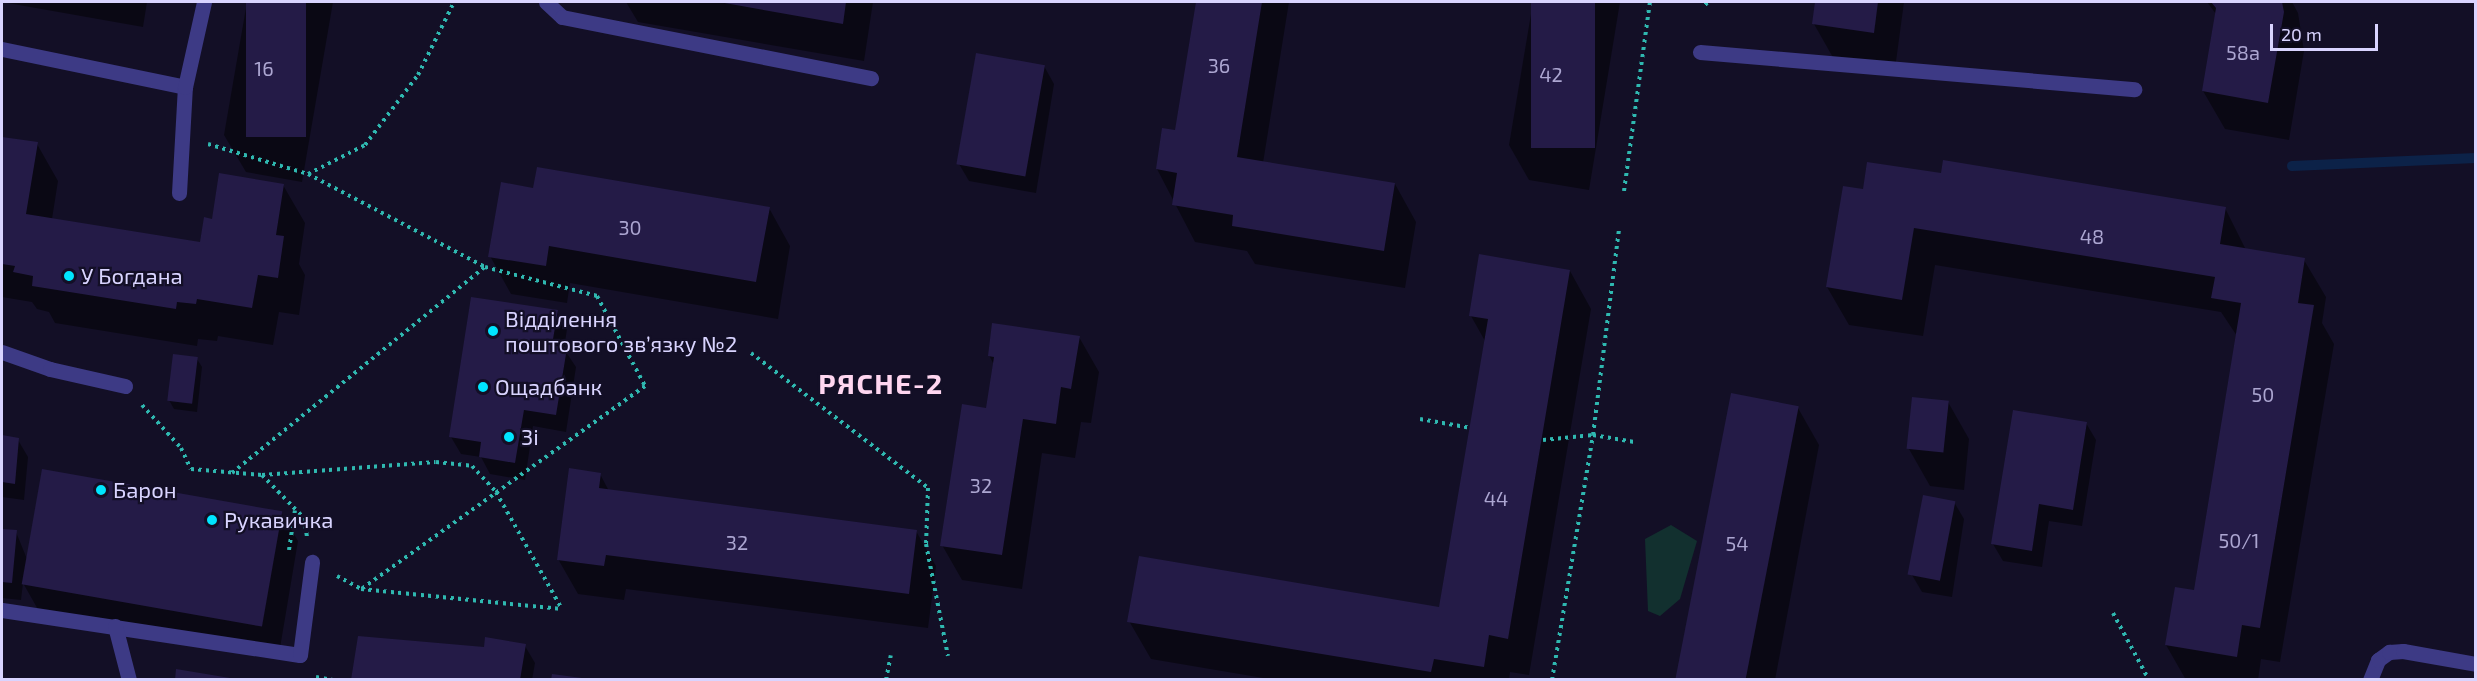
<!DOCTYPE html>
<html>
<head>
<meta charset="utf-8">
<style>
	body { margin:0 }
	#map { position:relative; width:2477px; height:681px; overflow:hidden; background:#130f26; font-family:"Exo 2",sans-serif }
	div>[style] { position:absolute }
	[style*='--x'] { left:calc(var(--x)*1px); top:calc(var(--y)*1px); width:calc(var(--w)*1px); rotate:calc(var(--a)*1deg) }
	.green>* { inset:0; background:#12302f }
	.shadow>* { inset:0; background:#0007 }
	.stream>* { height:10px; margin:-5px; padding:0 5px; transform-origin:5px; border-radius:5px; background:#0c2248 }
	.building>* { inset:0; background:#241b47; transform-origin:0 0 }
	.path>* { height:4px; margin-top:-2px; transform-origin:0; background:repeating-linear-gradient(90deg,#2fb8b0 0 3px,transparent 0 7.5px) }
	.lane>* { height:15px; margin:-7.5px; padding:0 7.5px; transform-origin:7.5px; border-radius:7.5px; background:#3d3a85 }
	.street>* { height:15px; margin:-7.5px; padding:0 7.5px; transform-origin:7.5px; border-radius:7.5px; background:#3d3a85 }
	.dots>* { width:16px; height:16px; translate:-50% -50%; box-sizing:border-box; border:3px solid #130f26; border-radius:50% }
	span { translate:-50% -50%; white-space:nowrap; text-align:center; line-height:1.15; -webkit-text-stroke:4.5px #130f26; paint-order:stroke }
	.number-label { font-size:20px; color:#aca6d1 }
	.number-label span { -webkit-text-stroke-width:0 }
	.poi-label { font-size:22px; color:#d9d4ff }
	.left { translate:0 -50%; text-align:left }
	.district-label { font-size:28px; color:#ffd6f0; font-weight:700; letter-spacing:1.5px }
	.frame { position:absolute; inset:0; border:3px solid #d9d4ff; pointer-events:none }
	.scale { position:absolute; left:2270px; top:24px; width:108px; height:27px; box-sizing:border-box; border:3px solid #d9d4ff; border-top:0; padding-left:8px; font-size:18px; line-height:21px; white-space:nowrap; color:#d9d4ff; -webkit-text-stroke:4px #130f26; paint-order:stroke }
</style>
</head>
<body>
<div id="map">
	<div class="green">
		<i style="clip-path:polygon(1671px 525px,1697px 541px,1680px 599px,1660px 616px,1648px 611px,1645px 539px)"></i>
	</div>
	<div class="shadow">
		<i style="clip-path:polygon(2px 2px,147px 2px,143px 27px)"></i>
		<i style="clip-path:polygon(247px 2px,333px 2px,302px 182px,246px 172px,224px 135px)"></i>
		<i style="clip-path:polygon(626px 2px,873px 2px,864px 61px,638px 22px)"></i>
		<i style="clip-path:polygon(1198px 2px,1289px 2px,1263px 163px,1395px 184px,1416px 222px,1405px 288px,1255px 264px,1247px 251px,1195px 242px,1157px 169px,1177px 132px)"></i>
		<i style="clip-path:polygon(1533px 2px,1620px 2px,1589px 190px,1529px 180px,1509px 145px)"></i>
		<i style="clip-path:polygon(1817px 2px,1904px 2px,1895px 69px,1835px 61px,1814px 24px)"></i>
		<i style="clip-path:polygon(2207px 2px,2292px 2px,2298px 13px,2304px 51px,2289px 140px,2225px 129px,2203px 91px,2216px 14px)"></i>
		<i style="clip-path:polygon(1044px 66px,1054px 84px,1036px 193px,969px 181px,959px 164px)"></i>
		<i style="clip-path:polygon(2px 139px,37px 144px,58px 181px,52px 219px,201px 243px,214px 220px,283px 185px,305px 223px,299px 264px,305px 275px,299px 315px,279px 312px,273px 345px,218px 336px,217px 341px,198px 339px,197px 346px,55px 323px,49px 312px,37px 309px,32px 302px,2px 297px)"></i>
		<i style="clip-path:polygon(1942px 175px,2225px 208px,2246px 250px,2304px 260px,2326px 297px,2322px 323px,2334px 344px,2280px 662px,2261px 659px,2258px 680px,2186px 680px,2166px 645px,2195px 592px,2237px 336px,2221px 312px,1935px 265px,1923px 336px,1849px 325px,1827px 287px,1864px 191px)"></i>
		<i style="clip-path:polygon(535px 190px,769px 208px,790px 246px,778px 319px,570px 283px,567px 303px,511px 294px,490px 256px)"></i>
		<i style="clip-path:polygon(1570px 271px,1591px 309px,1529px 675px,1510px 672px,1509px 680px,1275px 680px,1151px 659px,1129px 621px,1440px 608px,1485px 341px,1471px 316px)"></i>
		<i style="clip-path:polygon(557px 312px,567px 329px,564px 349px,576px 367px,566px 432px,533px 426px,525px 480px,490px 474px,481px 457px,461px 454px,451px 437px)"></i>
		<i style="clip-path:polygon(1079px 337px,1099px 372px,1091px 423px,1081px 422px,1075px 458px,1042px 453px,1022px 589px,962px 580px,942px 545px,988px 410px,994px 365px,989px 355px)"></i>
		<i style="clip-path:polygon(197px 359px,202px 367px,197px 412px,174px 409px,169px 400px)"></i>
		<i style="clip-path:polygon(1948px 402px,1969px 439px,1964px 490px,1930px 486px,1909px 449px)"></i>
		<i style="clip-path:polygon(1798px 408px,1819px 445px,1775px 680px,1677px 680px)"></i>
		<i style="clip-path:polygon(2086px 423px,2096px 440px,2082px 526px,2049px 521px,2042px 567px,2003px 561px,1993px 544px)"></i>
		<i style="clip-path:polygon(2px 437px,18px 440px,28px 457px,24px 500px,2px 497px)"></i>
		<i style="clip-path:polygon(600px 474px,609px 491px,916px 531px,936px 566px,928px 628px,626px 589px,624px 600px,578px 594px,558px 559px)"></i>
		<i style="clip-path:polygon(1954px 502px,1964px 519px,1952px 597px,1922px 592px,1912px 575px)"></i>
		<i style="clip-path:polygon(281px 512px,298px 541px,279px 654px,40px 613px,23px 583px,21px 600px,2px 598px,2px 530px,16px 532px,27px 559px)"></i>
		<i style="clip-path:polygon(525px 646px,535px 663px,532px 680px,353px 680px,485px 648px)"></i>
	</div>
	<div class="stream">
		<i style="--x:2292;--y:166;--w:184;--a:-2.5"></i>
	</div>
	<div class="building">
		<i style="left:246px;top:2px;width:60px;height:135px"></i>
		<i style="clip-path:polygon(719px 2px,846px 2px,843px 24px)"></i>
		<i style="clip-path:polygon(1196px 2px,1262px 2px,1237px 157px,1395px 183px,1384px 251px,1232px 226px,1233px 215px,1172px 205px,1177px 173px,1156px 169px,1162px 128px,1175px 130px)"></i>
		<i style="left:1531px;top:2px;width:64px;height:146px"></i>
		<i style="clip-path:polygon(1815px 2px,1878px 2px,1874px 33px,1812px 24px)"></i>
		<i style="clip-path:polygon(2211px 2px,2282px 2px,2284px 12px,2268px 103px,2202px 91px,2216px 8px)"></i>
		<i style="left:976px;top:53px;width:70px;height:113px;rotate:10deg"></i>
		<i style="clip-path:polygon(2px 137px,38px 142px,26px 214px,200px 242px,204px 217px,212px 219px,219px 173px,284px 184px,276px 235px,284px 236px,278px 278px,258px 275px,252px 308px,197px 299px,196px 304px,177px 302px,176px 309px,32px 286px,33px 276px,13px 272px,15px 266px,2px 264px)"></i>
		<i style="clip-path:polygon(1943px 160px,2226px 207px,2220px 244px,2305px 258px,2298px 303px,2314px 305px,2260px 628px,2242px 625px,2237px 657px,2165px 645px,2175px 587px,2194px 590px,2241px 303px,2211px 298px,2215px 277px,1914px 228px,1902px 300px,1826px 287px,1843px 186px,1863px 189px,1867px 162px,1941px 173px)"></i>
		<i style="clip-path:polygon(537px 167px,770px 207px,756px 282px,549px 246px,546px 266px,488px 257px,501px 182px,533px 188px)"></i>
		<i style="clip-path:polygon(1479px 254px,1570px 270px,1508px 639px,1489px 635px,1484px 667px,1434px 659px,1431px 672px,1127px 622px,1139px 556px,1439px 607px,1488px 319px,1469px 316px)"></i>
		<i style="clip-path:polygon(471px 297px,558px 310px,552px 345px,567px 348px,556px 415px,524px 410px,515px 463px,479px 457px,481px 442px,449px 437px)"></i>
		<i style="clip-path:polygon(992px 323px,1080px 336px,1071px 389px,1061px 387px,1056px 424px,1023px 419px,1002px 555px,940px 546px,962px 404px,986px 408px,994px 357px,988px 356px)"></i>
		<i style="left:173px;top:354px;width:25px;height:47px;rotate:7deg"></i>
		<i style="left:1731px;top:393px;width:69px;height:292px;rotate:11deg"></i>
		<i style="left:1912px;top:397px;width:37px;height:52px;rotate:6deg"></i>
		<i style="clip-path:polygon(2013px 410px,2087px 422px,2073px 510px,2039px 504px,2032px 551px,1991px 544px)"></i>
		<i style="clip-path:polygon(2px 435px,19px 438px,15px 484px,2px 482px)"></i>
		<i style="clip-path:polygon(569px 468px,601px 473px,599px 488px,917px 530px,909px 594px,606px 555px,604px 566px,557px 560px)"></i>
		<i style="left:42px;top:469px;width:244px;height:117px;rotate:10deg"></i>
		<i style="left:1923px;top:495px;width:33px;height:81px;rotate:11deg"></i>
		<i style="clip-path:polygon(2px 529px,17px 530px,12px 583px,2px 582px)"></i>
		<i style="clip-path:polygon(358px 636px,484px 647px,485px 637px,526px 644px,520px 680px,351px 680px)"></i>
		<i style="clip-path:polygon(176px 669px,230px 678px,230px 680px,175px 680px)"></i>
		<i style="clip-path:polygon(552px 674px,582px 678px,581px 680px,551px 680px)"></i>
	</div>
	<div class="path">
		<i style="--x:1705;--y:5;--w:4;--a:-45"></i>
		<i style="--x:208;--y:144;--w:104;--a:16.7"></i>
		<i style="--x:308;--y:174;--w:200;--a:27.7"></i>
		<i style="--x:485;--y:267;--w:116;--a:14.5"></i>
		<i style="--x:597;--y:296;--w:102;--a:61.9"></i>
		<i style="--x:645;--y:386;--w:349;--a:144.4"></i>
		<i style="--x:308;--y:174;--w:64;--a:-27"></i>
		<i style="--x:365;--y:145;--w:88;--a:-52.9"></i>
		<i style="--x:418;--y:75;--w:81;--a:-63.7"></i>
		<i style="--x:1624;--y:191;--w:191;--a:-82.2"></i>
		<i style="--x:751;--y:353;--w:223;--a:37.3"></i>
		<i style="--x:928;--y:488;--w:56;--a:92"></i>
		<i style="--x:926;--y:544;--w:114;--a:78.9"></i>
		<i style="--x:142;--y:405;--w:58;--a:47.8"></i>
		<i style="--x:181;--y:448;--w:23;--a:65"></i>
		<i style="--x:191;--y:469;--w:71;--a:4.8"></i>
		<i style="--x:262;--y:475;--w:60;--a:45.7"></i>
		<i style="--x:304;--y:518;--w:20;--a:81"></i>
		<i style="--x:1420;--y:419;--w:52;--a:10"></i>
		<i style="--x:1543;--y:440;--w:50;--a:-5.7"></i>
		<i style="--x:1593;--y:435;--w:42;--a:9.7"></i>
		<i style="--x:232;--y:473;--w:326;--a:-39.2"></i>
		<i style="--x:262;--y:475;--w:174;--a:-4.3"></i>
		<i style="--x:436;--y:462;--w:36;--a:6"></i>
		<i style="--x:472;--y:466;--w:35;--a:47"></i>
		<i style="--x:496;--y:492;--w:134;--a:60.6"></i>
		<i style="--x:289;--y:550;--w:40;--a:-81.5"></i>
		<i style="--x:337;--y:576;--w:27;--a:28"></i>
		<i style="--x:361;--y:589;--w:202;--a:5.7"></i>
		<i style="--x:2113;--y:613;--w:76;--a:61.8"></i>
		<i style="--x:316;--y:677;--w:17;--a:10"></i>
		<i style="--x:886;--y:680;--w:25;--a:-79"></i>
		<i style="--x:1552;--y:680;--w:248;--a:-80.5"></i>
		<i style="--x:1593;--y:435;--w:207;--a:-82.8"></i>
	</div>
	<div class="lane">
		<i style="--x:2370;--y:680;--w:22;--a:-68"></i>
		<i style="--x:2378;--y:660;--w:14;--a:-36"></i>
		<i style="--x:2389;--y:652;--w:14;--a:-4"></i>
		<i style="--x:2403;--y:651;--w:74;--a:10.1"></i>
	</div>
	<div class="street">
		<i style="--x:546;--y:2;--w:22;--a:43"></i>
		<i style="--x:562;--y:17;--w:315;--a:11.2"></i>
		<i style="--x:2;--y:49;--w:187;--a:11.7"></i>
		<i style="--x:1700;--y:52;--w:436;--a:4.9"></i>
		<i style="--x:179;--y:193;--w:106;--a:-86.8"></i>
		<i style="--x:185;--y:87;--w:87;--a:-77.4"></i>
		<i style="--x:2;--y:352;--w:51;--a:19.5"></i>
		<i style="--x:50;--y:369;--w:77;--a:12.8"></i>
		<i style="--x:2;--y:610;--w:301;--a:8.6"></i>
		<i style="--x:300;--y:655;--w:94;--a:-82.6"></i>
		<i style="--x:115;--y:626;--w:56;--a:75.5"></i>
	</div>
	<div class="dots">
		<i style="left:69px;top:276px;background:#00e5ff"></i>
		<i style="left:493px;top:331px;background:#00e5ff"></i>
		<i style="left:483px;top:387px;background:#00e5ff"></i>
		<i style="left:509px;top:437px;background:#00e5ff"></i>
		<i style="left:101px;top:490px;background:#00e5ff"></i>
		<i style="left:212px;top:520px;background:#00e5ff"></i>
	</div>
	<div class="number-label">
		<span style="left:2243px;top:52px">58а</span>
		<span style="left:1219px;top:65px">36</span>
		<span style="left:264px;top:68px">16</span>
		<span style="left:1551px;top:74px">42</span>
		<span style="left:630px;top:227px">30</span>
		<span style="left:2092px;top:236px">48</span>
		<span style="left:2263px;top:394px">50</span>
		<span style="left:981px;top:485px">32</span>
		<span style="left:1496px;top:498px">44</span>
		<span style="left:2239px;top:540px">50/1</span>
		<span style="left:737px;top:542px">32</span>
		<span style="left:1737px;top:543px">54</span>
	</div>
	<div class="poi-label">
		<span class="left" style="left:81px;top:276px">У Богдана</span>
		<span class="left" style="left:505px;top:331px">Відділення<br>поштового зв’язку №2</span>
		<span class="left" style="left:495px;top:387px">Ощадбанк</span>
		<span class="left" style="left:521px;top:437px">3і</span>
		<span class="left" style="left:113px;top:490px">Барон</span>
		<span class="left" style="left:224px;top:520px">Рукавичка</span>
	</div>
	<div class="district-label">
		<span style="left:881px;top:383px">РЯСНЕ-2</span>
	</div>
	<div class="frame"></div>
	<div class="scale">20 m</div>
</div>
</body>
</html>
